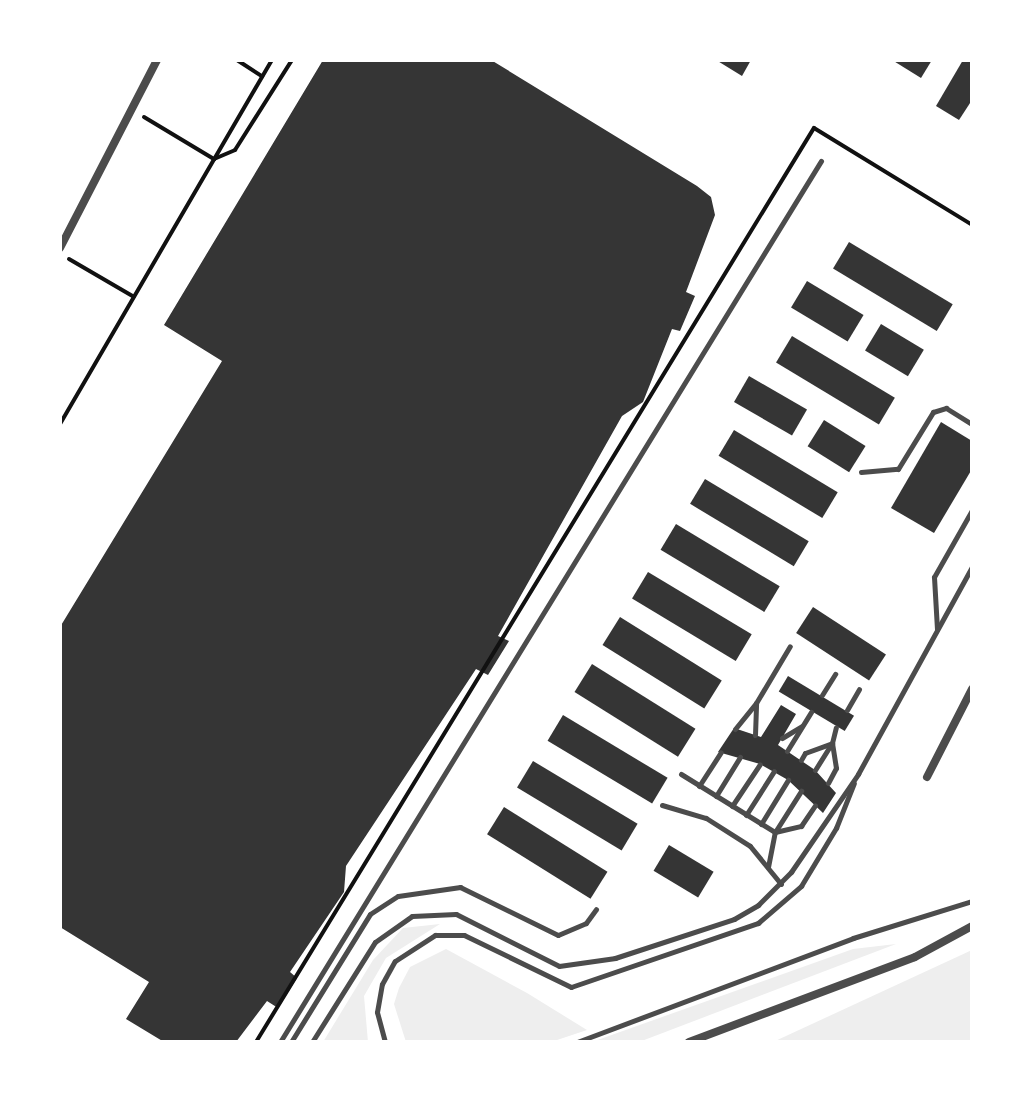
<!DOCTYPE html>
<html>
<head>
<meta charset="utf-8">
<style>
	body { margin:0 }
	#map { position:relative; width:1032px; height:1102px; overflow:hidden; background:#fff; font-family:Cabin,sans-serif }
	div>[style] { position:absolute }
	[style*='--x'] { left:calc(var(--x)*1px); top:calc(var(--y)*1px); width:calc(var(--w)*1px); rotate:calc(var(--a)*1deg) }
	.green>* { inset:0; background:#eee }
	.building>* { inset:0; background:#353535; transform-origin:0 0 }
	.path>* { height:4px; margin:-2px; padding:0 2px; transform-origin:2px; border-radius:2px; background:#111 }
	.service>* { height:5px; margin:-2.5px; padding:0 2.5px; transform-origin:2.5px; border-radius:2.5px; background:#4c4c4c }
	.minor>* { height:8px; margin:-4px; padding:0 4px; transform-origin:4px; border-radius:4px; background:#4c4c4c }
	span { translate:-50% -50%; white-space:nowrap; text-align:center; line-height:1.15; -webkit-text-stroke:6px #fff; paint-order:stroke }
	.frame { position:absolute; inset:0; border:62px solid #fff; pointer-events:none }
</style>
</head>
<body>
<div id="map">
	<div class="green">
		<i style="clip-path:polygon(440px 924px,386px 958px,364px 996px,368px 1042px,323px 1042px,373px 960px,403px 928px)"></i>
		<i style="clip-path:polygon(896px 944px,639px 1042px,592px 1042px,853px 949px)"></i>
		<i style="clip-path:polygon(446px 949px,527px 993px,587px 1030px,551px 1042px,406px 1042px,394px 1004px,399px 988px,410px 967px)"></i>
		<i style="clip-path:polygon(972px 950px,972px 1042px,773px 1042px)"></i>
	</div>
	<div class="building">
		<i style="clip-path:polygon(323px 60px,491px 60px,697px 186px,711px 197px,715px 215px,686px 292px,695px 296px,680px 331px,672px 329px,643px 402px,622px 416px,498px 636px,509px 641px,488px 675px,476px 669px,346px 866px,344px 892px,290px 972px,297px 978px,278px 1008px,267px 1001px,236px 1042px,164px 1042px,126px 1019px,149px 982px,60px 927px,60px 627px,222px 361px,164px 325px)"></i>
		<i style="clip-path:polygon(716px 60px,751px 60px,742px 76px)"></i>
		<i style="clip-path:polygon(892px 60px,932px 60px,921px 78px)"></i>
		<i style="clip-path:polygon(963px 60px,972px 60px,972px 100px,959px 120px,936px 106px)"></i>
		<i style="left:849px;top:242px;width:121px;height:31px;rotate:31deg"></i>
		<i style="left:807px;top:281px;width:66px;height:31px;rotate:31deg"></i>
		<i style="left:881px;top:324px;width:50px;height:31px;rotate:31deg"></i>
		<i style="left:792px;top:336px;width:120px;height:31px;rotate:31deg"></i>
		<i style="left:749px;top:376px;width:67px;height:30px;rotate:30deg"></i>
		<i style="left:824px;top:420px;width:49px;height:31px;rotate:32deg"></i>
		<i style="clip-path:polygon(941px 422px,972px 441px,972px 469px,934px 533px,891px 508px)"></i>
		<i style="left:734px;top:430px;width:121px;height:30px;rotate:31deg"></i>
		<i style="left:705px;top:479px;width:121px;height:29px;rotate:31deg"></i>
		<i style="left:676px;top:524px;width:121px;height:30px;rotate:31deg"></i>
		<i style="left:648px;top:572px;width:121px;height:31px;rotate:31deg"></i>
		<i style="left:813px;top:607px;width:87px;height:31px;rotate:33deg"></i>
		<i style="left:620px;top:617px;width:120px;height:33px;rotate:32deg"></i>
		<i style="left:592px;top:664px;width:122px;height:33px;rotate:32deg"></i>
		<i style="left:788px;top:676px;width:77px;height:18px;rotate:31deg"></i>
		<i style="clip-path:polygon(781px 705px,796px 714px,778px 745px,815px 770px,836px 793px,823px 813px,788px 780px,760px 764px,718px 752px,734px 728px,761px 737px)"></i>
		<i style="left:563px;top:715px;width:122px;height:30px;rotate:31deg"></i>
		<i style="left:533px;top:761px;width:122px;height:31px;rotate:31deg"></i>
		<i style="left:504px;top:807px;width:122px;height:32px;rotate:32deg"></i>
		<i style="left:669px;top:845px;width:52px;height:30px;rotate:31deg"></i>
	</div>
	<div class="path">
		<i style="--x:237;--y:60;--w:30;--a:33"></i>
		<i style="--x:144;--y:117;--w:82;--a:31"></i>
		<i style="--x:214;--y:159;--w:23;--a:-23"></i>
		<i style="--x:235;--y:150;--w:107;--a:-57.7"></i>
		<i style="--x:69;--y:259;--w:75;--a:30.3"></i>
		<i style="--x:60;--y:424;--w:421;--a:-59.8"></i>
		<i style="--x:256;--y:1042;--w:1071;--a:-58.6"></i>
		<i style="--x:814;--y:128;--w:185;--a:31.5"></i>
	</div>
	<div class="service">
		<i style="--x:861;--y:472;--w:37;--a:-5"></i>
		<i style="--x:898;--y:469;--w:67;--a:-58.4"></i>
		<i style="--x:933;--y:412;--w:14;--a:-17"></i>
		<i style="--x:946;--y:408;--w:31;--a:32"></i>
		<i style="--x:937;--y:629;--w:52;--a:-93.3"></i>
		<i style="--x:934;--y:577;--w:77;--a:-60.4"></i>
		<i style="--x:822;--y:695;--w:25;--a:-58"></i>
		<i style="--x:847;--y:710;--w:24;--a:-60"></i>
		<i style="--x:735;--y:729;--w:33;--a:-51"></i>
		<i style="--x:755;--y:735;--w:32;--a:-88"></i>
		<i style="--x:756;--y:703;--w:66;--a:-59.2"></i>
		<i style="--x:782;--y:738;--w:23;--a:-31"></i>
		<i style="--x:787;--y:751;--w:46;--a:-58.4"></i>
		<i style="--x:801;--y:760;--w:8;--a:-60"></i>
		<i style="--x:805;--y:753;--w:29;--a:-20"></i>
		<i style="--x:815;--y:770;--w:31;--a:-58"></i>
		<i style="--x:681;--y:774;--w:110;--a:31.7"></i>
		<i style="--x:775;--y:832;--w:27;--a:-13"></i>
		<i style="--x:801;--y:826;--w:25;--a:-56"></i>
		<i style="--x:828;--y:783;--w:17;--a:-62"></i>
		<i style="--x:836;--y:768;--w:25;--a:-99"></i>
		<i style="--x:832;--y:743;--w:16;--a:-76"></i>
		<i style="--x:699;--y:786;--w:40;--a:-57.1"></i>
		<i style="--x:716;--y:796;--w:46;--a:-58.4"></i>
		<i style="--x:662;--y:805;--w:46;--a:16.5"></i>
		<i style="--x:706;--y:818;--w:52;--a:32.5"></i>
		<i style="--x:750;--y:846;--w:49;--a:50.8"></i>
		<i style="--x:732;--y:806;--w:50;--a:-56.3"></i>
		<i style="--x:746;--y:815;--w:52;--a:-57.5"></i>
		<i style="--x:761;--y:824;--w:52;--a:-58.5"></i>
		<i style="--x:768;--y:867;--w:36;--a:-79"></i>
		<i style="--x:775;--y:832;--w:49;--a:-57.6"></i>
		<i style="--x:280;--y:1042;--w:1034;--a:-58.45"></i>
		<i style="--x:291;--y:1042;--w:150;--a:-58.3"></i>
		<i style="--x:370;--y:914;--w:33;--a:-33"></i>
		<i style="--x:398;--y:896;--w:63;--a:-8.3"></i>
		<i style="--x:460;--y:887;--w:109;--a:26.1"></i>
		<i style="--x:558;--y:935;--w:30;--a:-23"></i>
		<i style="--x:586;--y:923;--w:17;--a:-54"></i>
		<i style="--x:312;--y:1042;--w:118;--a:-57.8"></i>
		<i style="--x:375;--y:942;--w:45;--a:-35.1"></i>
		<i style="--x:412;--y:916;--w:44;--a:-2.6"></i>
		<i style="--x:456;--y:914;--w:115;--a:26.8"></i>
		<i style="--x:559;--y:966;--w:57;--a:-8.1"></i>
		<i style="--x:615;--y:958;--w:125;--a:-18.1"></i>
		<i style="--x:734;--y:919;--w:28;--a:-30"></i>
		<i style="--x:758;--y:905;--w:47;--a:-45"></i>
		<i style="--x:791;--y:872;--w:119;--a:-55.6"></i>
		<i style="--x:858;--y:774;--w:236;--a:-61.2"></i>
		<i style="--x:385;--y:1042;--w:31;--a:-105"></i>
		<i style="--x:377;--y:1012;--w:28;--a:-80"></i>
		<i style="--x:382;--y:984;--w:26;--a:-61"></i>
		<i style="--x:395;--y:961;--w:48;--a:-33"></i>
		<i style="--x:435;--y:935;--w:29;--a:0"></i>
		<i style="--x:464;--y:935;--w:119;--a:25.9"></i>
		<i style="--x:571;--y:987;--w:198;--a:-18.9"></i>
		<i style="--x:758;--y:923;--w:57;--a:-40.7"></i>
		<i style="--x:801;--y:886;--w:68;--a:-58.9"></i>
		<i style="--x:836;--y:828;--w:48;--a:-68.2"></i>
		<i style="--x:577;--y:1042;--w:295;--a:-20.6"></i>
		<i style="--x:853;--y:938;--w:125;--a:-17.3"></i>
	</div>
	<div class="minor">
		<i style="--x:60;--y:248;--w:212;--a:-62.7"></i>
		<i style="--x:927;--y:777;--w:99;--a:-62.9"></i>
		<i style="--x:689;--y:1042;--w:241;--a:-20.6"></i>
		<i style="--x:915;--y:957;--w:65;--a:-28.5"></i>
	</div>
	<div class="frame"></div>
</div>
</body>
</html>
